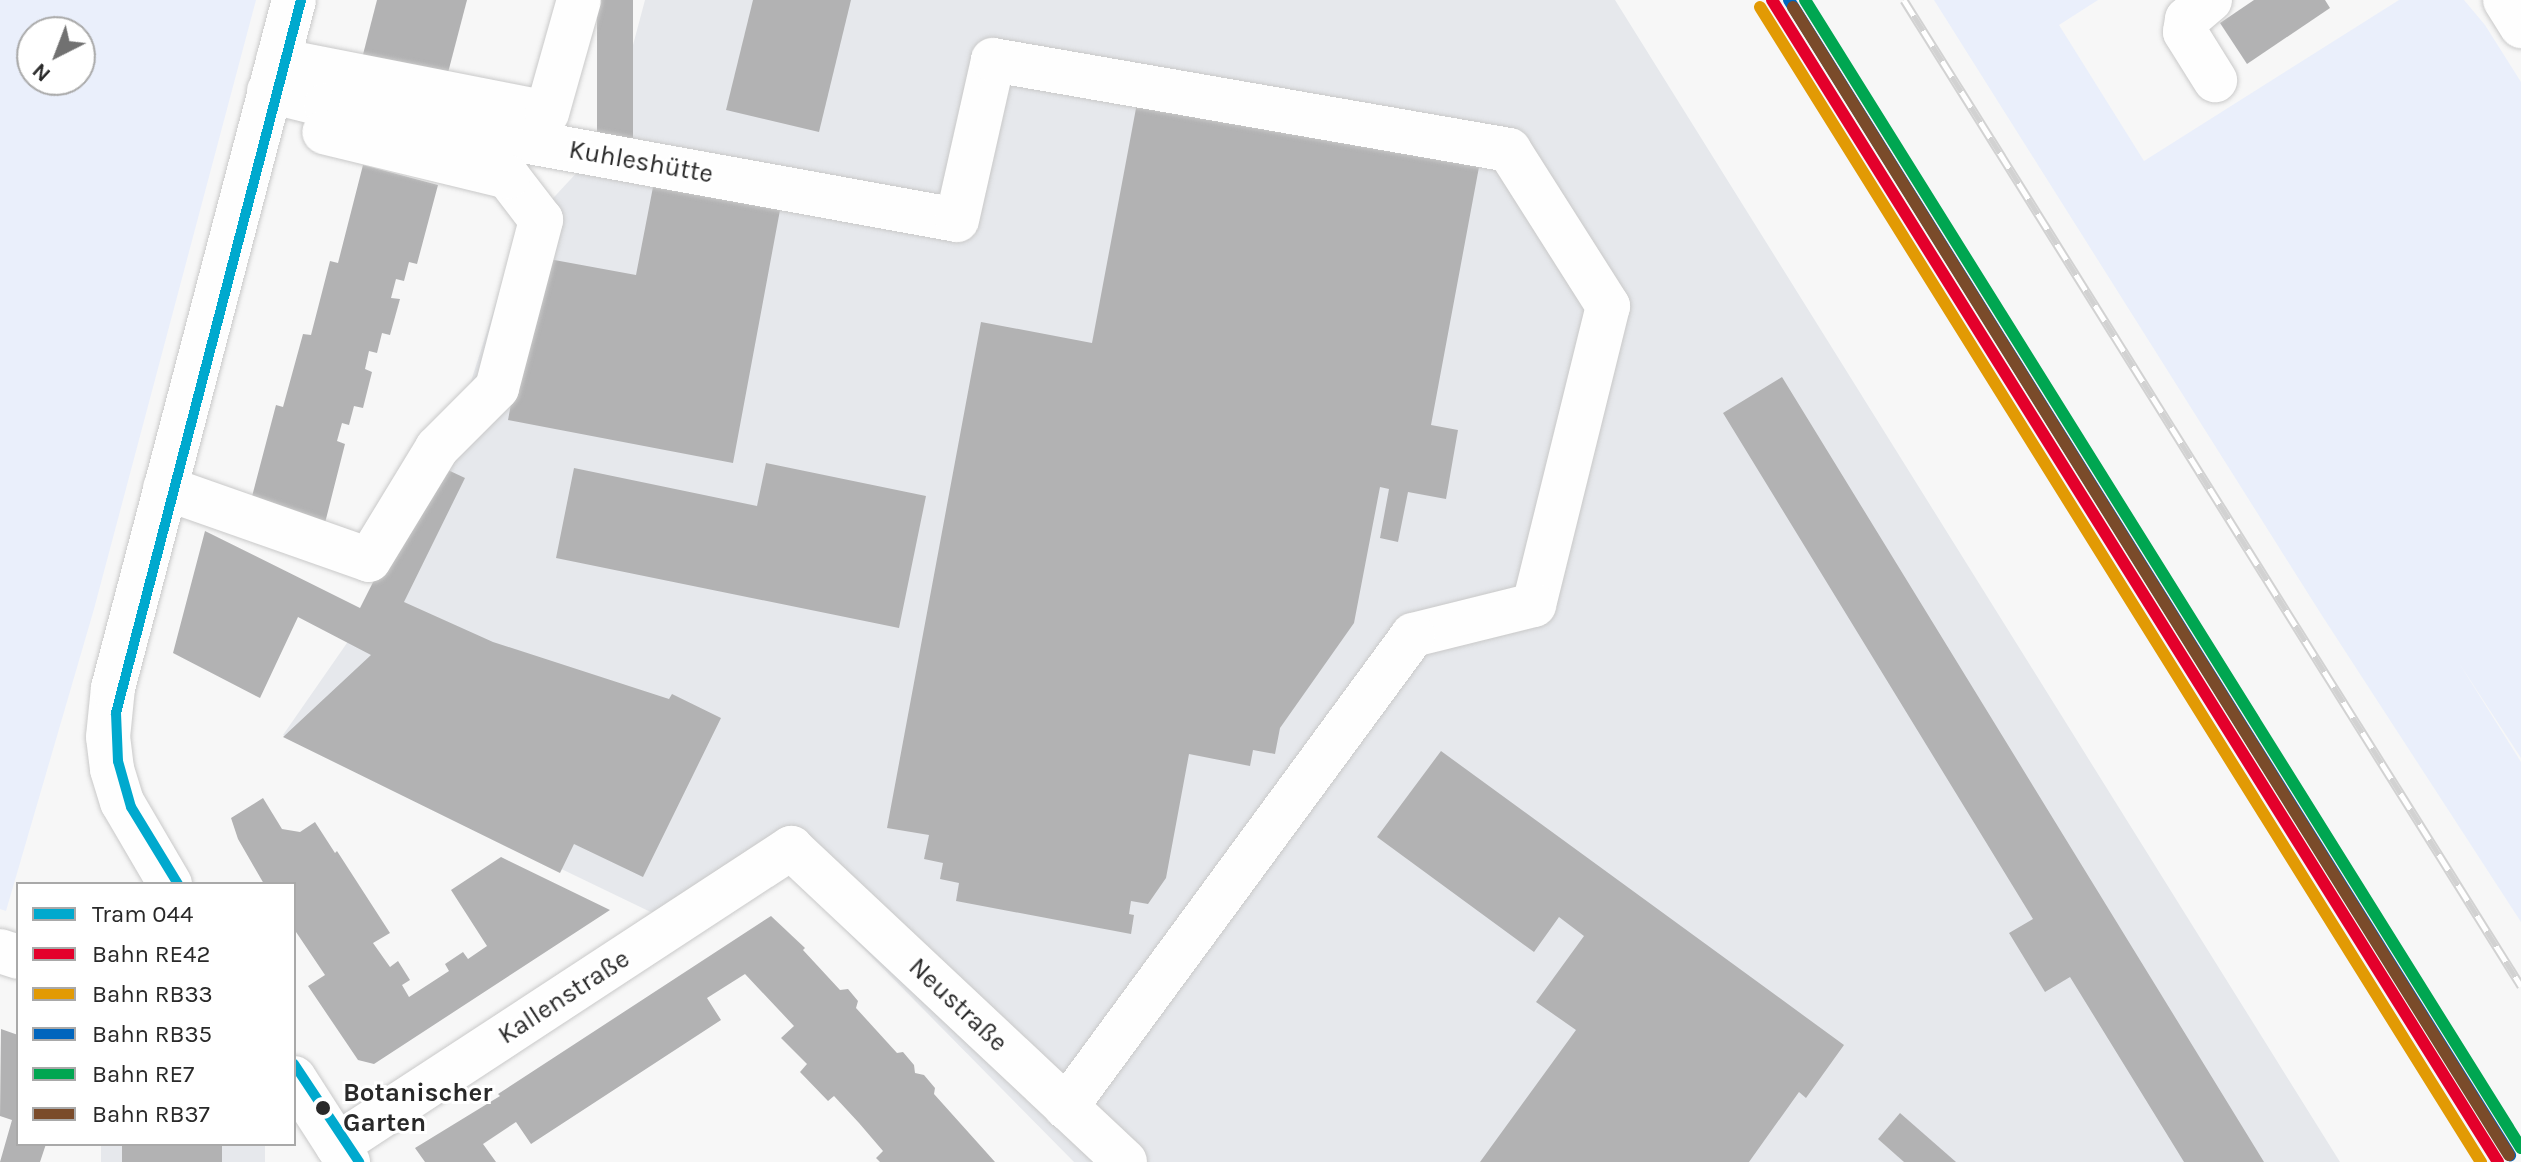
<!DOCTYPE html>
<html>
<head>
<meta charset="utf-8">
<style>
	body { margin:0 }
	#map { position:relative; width:2521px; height:1162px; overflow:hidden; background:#f7f7f7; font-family:Karla,sans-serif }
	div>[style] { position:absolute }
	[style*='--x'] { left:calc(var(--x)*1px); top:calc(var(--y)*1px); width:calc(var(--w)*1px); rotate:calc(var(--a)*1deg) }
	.built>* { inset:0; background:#e6e8ec; transform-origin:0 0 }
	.green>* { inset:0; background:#eaeffb }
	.building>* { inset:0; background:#b2b2b3; transform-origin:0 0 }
	.roads { filter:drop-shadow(0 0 2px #c9c9c9) drop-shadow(0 0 2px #c9c9c9) }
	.minor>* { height:44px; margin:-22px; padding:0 22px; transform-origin:22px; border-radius:22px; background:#fefefe }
	.rail>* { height:9px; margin-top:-4.5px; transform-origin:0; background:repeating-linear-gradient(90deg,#fff 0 18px,#d2d2d2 0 36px); box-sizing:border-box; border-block:2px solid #d2d2d2 }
	.rail-1>* { height:12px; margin:-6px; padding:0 6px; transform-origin:6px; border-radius:6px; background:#e4002b }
	.rail-2>* { height:12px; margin:-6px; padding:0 6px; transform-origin:6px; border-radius:6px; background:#e29a04 }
	.rail-3>* { height:12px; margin:-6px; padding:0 6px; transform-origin:6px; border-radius:6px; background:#0065bd }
	.rail-4>* { height:12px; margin:-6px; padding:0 6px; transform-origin:6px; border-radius:6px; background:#00a651 }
	.rail-5>* { height:12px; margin:-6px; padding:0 6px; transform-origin:6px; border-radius:6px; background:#7a4b2a }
	.tram-1>* { height:10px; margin:-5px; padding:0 5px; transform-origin:5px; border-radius:5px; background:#00a9ce }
	.dots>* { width:22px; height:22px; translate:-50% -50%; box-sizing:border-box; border:4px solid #fff; border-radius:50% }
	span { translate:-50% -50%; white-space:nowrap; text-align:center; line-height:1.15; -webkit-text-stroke:6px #fff; paint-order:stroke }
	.street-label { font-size:26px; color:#292929 }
	.stop-label { font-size:26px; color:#292929; font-weight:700 }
	.left { translate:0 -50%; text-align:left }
	.legend { position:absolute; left:16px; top:882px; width:280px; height:264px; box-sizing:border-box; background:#fff; border:2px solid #a9a9a9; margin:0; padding:10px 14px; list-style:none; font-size:24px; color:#292929 }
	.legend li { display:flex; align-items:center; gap:16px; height:40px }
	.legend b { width:40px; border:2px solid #a9a9a9 }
	.north { position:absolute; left:16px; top:16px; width:80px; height:80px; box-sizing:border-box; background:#fff; border:2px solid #a9a9a9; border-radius:50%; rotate:222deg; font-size:22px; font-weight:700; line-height:32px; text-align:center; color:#292929 }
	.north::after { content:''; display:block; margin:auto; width:28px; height:36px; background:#717171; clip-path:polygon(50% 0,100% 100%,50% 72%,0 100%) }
</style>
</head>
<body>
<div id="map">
	<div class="built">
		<i style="clip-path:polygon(645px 0,1615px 0,2340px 1162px,1074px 1162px,787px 871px,688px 930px,283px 735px,422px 535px,517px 237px,608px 139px)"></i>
		<i style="left:101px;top:1144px;width:164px;height:19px"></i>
	</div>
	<div class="green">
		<i style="clip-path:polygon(evenodd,0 0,256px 0,94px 609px,6px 911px,0 909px,0 0,80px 32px,80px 80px,32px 80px,32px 32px,80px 32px)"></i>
		<i style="clip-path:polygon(1934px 0,2098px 0,2059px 25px,2144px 161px,2399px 0,2464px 0,2485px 25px,2521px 82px,2521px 758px,2459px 663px,2521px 762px,2521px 922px,2321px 614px)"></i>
	</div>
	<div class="building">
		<i style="clip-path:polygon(377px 0,467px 0,444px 88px,359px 70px)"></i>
		<i style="left:597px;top:0;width:36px;height:143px"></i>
		<i style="clip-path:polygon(753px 0,851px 0,819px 132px,726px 110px)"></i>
		<i style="clip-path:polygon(2254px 0,2325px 0,2330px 8px,2247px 64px,2220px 23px)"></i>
		<i style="clip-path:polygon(1137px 103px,1479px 167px,1431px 425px,1458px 430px,1446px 499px,1408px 492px,1398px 542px,1380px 538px,1389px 489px,1380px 487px,1354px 623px,1280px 728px,1275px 754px,1253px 750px,1250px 766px,1189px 754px,1166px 878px,1148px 904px,1131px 901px,1129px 914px,1134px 915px,1131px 934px,956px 901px,959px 883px,940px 879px,943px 863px,924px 859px,929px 835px,887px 828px,981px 322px,1092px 343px)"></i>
		<i style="clip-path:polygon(363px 165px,438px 185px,417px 264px,409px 262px,404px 281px,396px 279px,391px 298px,400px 299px,390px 335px,382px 333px,377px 353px,369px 351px,365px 369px,372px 372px,363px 408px,354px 406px,349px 425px,342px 423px,337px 441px,345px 444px,325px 523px,250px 504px,276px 405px,283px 407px,303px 334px,311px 335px,330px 261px,338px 263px)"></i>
		<i style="clip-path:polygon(653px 187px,780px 210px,733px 463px,508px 420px,538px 257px,636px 275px)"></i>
		<i style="clip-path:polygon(1782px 377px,2264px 1162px,2184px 1162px,2070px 977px,2045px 992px,2009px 933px,2033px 919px,1723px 413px)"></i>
		<i style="clip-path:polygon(433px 463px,465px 478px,404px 602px,493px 642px,669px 699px,672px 694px,721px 718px,643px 877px,574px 844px,560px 873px,283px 737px,371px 655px,298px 617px,260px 698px,173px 653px,205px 531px,360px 608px)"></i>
		<i style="clip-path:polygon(766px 463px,926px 496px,899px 628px,556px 558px,574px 468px,757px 506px)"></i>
		<i style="clip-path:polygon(1441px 751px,1844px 1045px,1806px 1098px,1799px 1092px,1749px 1162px,1480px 1162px,1576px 1030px,1536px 1002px,1584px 936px,1559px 917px,1534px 952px,1377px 837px)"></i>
		<i style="clip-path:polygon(263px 798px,282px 829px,300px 832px,315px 822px,335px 853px,337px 851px,390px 933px,373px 943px,390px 967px,398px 961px,410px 980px,402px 985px,409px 997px,449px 971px,445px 964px,463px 952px,468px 959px,487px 946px,451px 890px,501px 857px,610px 910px,374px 1064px,358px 1060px,308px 986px,325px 975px,294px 929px,294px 884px,264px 884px,238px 839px,231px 818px)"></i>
		<i style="clip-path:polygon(771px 916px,805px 948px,803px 950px,840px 990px,848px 989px,858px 1001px,856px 1008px,897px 1053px,903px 1052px,914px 1065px,915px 1073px,924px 1075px,935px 1088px,934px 1094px,995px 1162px,880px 1162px,876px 1158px,883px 1151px,859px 1123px,834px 1096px,828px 1101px,800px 1072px,807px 1064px,781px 1038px,794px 1026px,745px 974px,707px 998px,721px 1020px,531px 1144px,516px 1122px,483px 1144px,496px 1162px,425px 1162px,415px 1148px,500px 1096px,498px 1094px)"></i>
		<i style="clip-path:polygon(1px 1029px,18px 1035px,18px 1144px,46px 1144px,40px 1162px,0 1162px,12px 1120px,0 1116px)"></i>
		<i style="clip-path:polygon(1900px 1113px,1956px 1162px,1904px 1162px,1878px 1139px)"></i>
		<i style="left:122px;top:1144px;width:100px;height:19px"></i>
	</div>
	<div class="roads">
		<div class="minor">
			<i style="--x:2210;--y:0;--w:30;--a:140"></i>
			<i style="--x:2187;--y:19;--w:13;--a:99"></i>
			<i style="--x:2185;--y:32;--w:57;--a:58"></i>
			<i style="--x:2505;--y:0;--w:31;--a:58"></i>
			<i style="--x:278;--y:60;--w:274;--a:11.1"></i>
			<i style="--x:547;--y:113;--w:117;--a:-74.2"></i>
			<i style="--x:269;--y:91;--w:59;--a:13.8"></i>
			<i style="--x:326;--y:105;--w:641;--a:10.33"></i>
			<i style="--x:957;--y:220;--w:164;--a:-77.3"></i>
			<i style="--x:993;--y:60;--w:524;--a:9.89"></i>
			<i style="--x:1509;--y:150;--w:185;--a:57.6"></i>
			<i style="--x:1608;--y:306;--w:308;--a:103.9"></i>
			<i style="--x:1534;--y:605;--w:125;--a:166.1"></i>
			<i style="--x:1413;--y:635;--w:586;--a:126.32"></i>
			<i style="--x:165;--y:488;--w:216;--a:19.4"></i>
			<i style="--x:369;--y:560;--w:131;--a:-58.7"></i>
			<i style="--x:437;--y:448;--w:85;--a:-45"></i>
			<i style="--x:497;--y:388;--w:174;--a:-75.3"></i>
			<i style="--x:541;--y:220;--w:54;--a:-127.5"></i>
			<i style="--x:508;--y:177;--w:189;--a:-166.3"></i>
			<i style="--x:170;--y:884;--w:95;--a:-120.3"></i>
			<i style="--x:122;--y:802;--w:34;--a:-107"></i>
			<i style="--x:112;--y:769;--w:32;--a:-97"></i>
			<i style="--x:108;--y:737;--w:49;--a:-84.2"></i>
			<i style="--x:113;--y:688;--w:711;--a:-75.26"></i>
			<i style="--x:0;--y:951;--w:19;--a:18"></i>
			<i style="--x:294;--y:1078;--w:100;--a:57.3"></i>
			<i style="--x:337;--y:1145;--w:543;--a:-33.19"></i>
			<i style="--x:791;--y:848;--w:458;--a:43.2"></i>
		</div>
	</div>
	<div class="rail">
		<i style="--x:1904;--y:0;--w:1163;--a:57.96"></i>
	</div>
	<div class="rail-1">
		<i style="--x:1772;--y:0;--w:1370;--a:58"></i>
	</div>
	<div class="rail-2">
		<i style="--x:1760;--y:7;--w:1362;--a:58.03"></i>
	</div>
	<div class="rail-3">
		<i style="--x:1789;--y:0;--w:1362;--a:58.03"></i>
	</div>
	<div class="rail-4">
		<i style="--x:1805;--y:0;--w:1353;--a:58.05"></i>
	</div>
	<div class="rail-5">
		<i style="--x:1793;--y:7;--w:1353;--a:58.05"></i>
	</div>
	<div class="tram-1">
		<i style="--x:178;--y:884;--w:90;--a:-121.4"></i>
		<i style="--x:131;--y:807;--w:48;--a:-105.8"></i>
		<i style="--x:118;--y:761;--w:48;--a:-92.4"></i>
		<i style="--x:116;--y:713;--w:737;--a:-75.45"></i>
		<i style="--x:294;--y:1064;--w:118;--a:56.4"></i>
	</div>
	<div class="dots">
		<i style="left:323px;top:1108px;background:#292929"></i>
	</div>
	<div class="street-label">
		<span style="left:641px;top:162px;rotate:10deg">Kuhleshütte</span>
		<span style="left:564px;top:997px;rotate:-33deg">Kallenstraße</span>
		<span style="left:958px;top:1005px;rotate:43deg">Neustraße</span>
	</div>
	<div class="stop-label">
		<span class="left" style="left:343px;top:1108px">Botanischer<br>Garten</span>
	</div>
	<ul class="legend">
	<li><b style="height:10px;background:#00a9ce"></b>Tram 044</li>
	<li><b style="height:10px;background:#e4002b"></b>Bahn RE42</li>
	<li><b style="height:10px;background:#e29a04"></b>Bahn RB33</li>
	<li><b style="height:10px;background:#0065bd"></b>Bahn RB35</li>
	<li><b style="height:10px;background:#00a651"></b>Bahn RE7</li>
	<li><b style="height:10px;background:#7a4b2a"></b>Bahn RB37</li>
	</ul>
	<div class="north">N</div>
</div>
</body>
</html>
